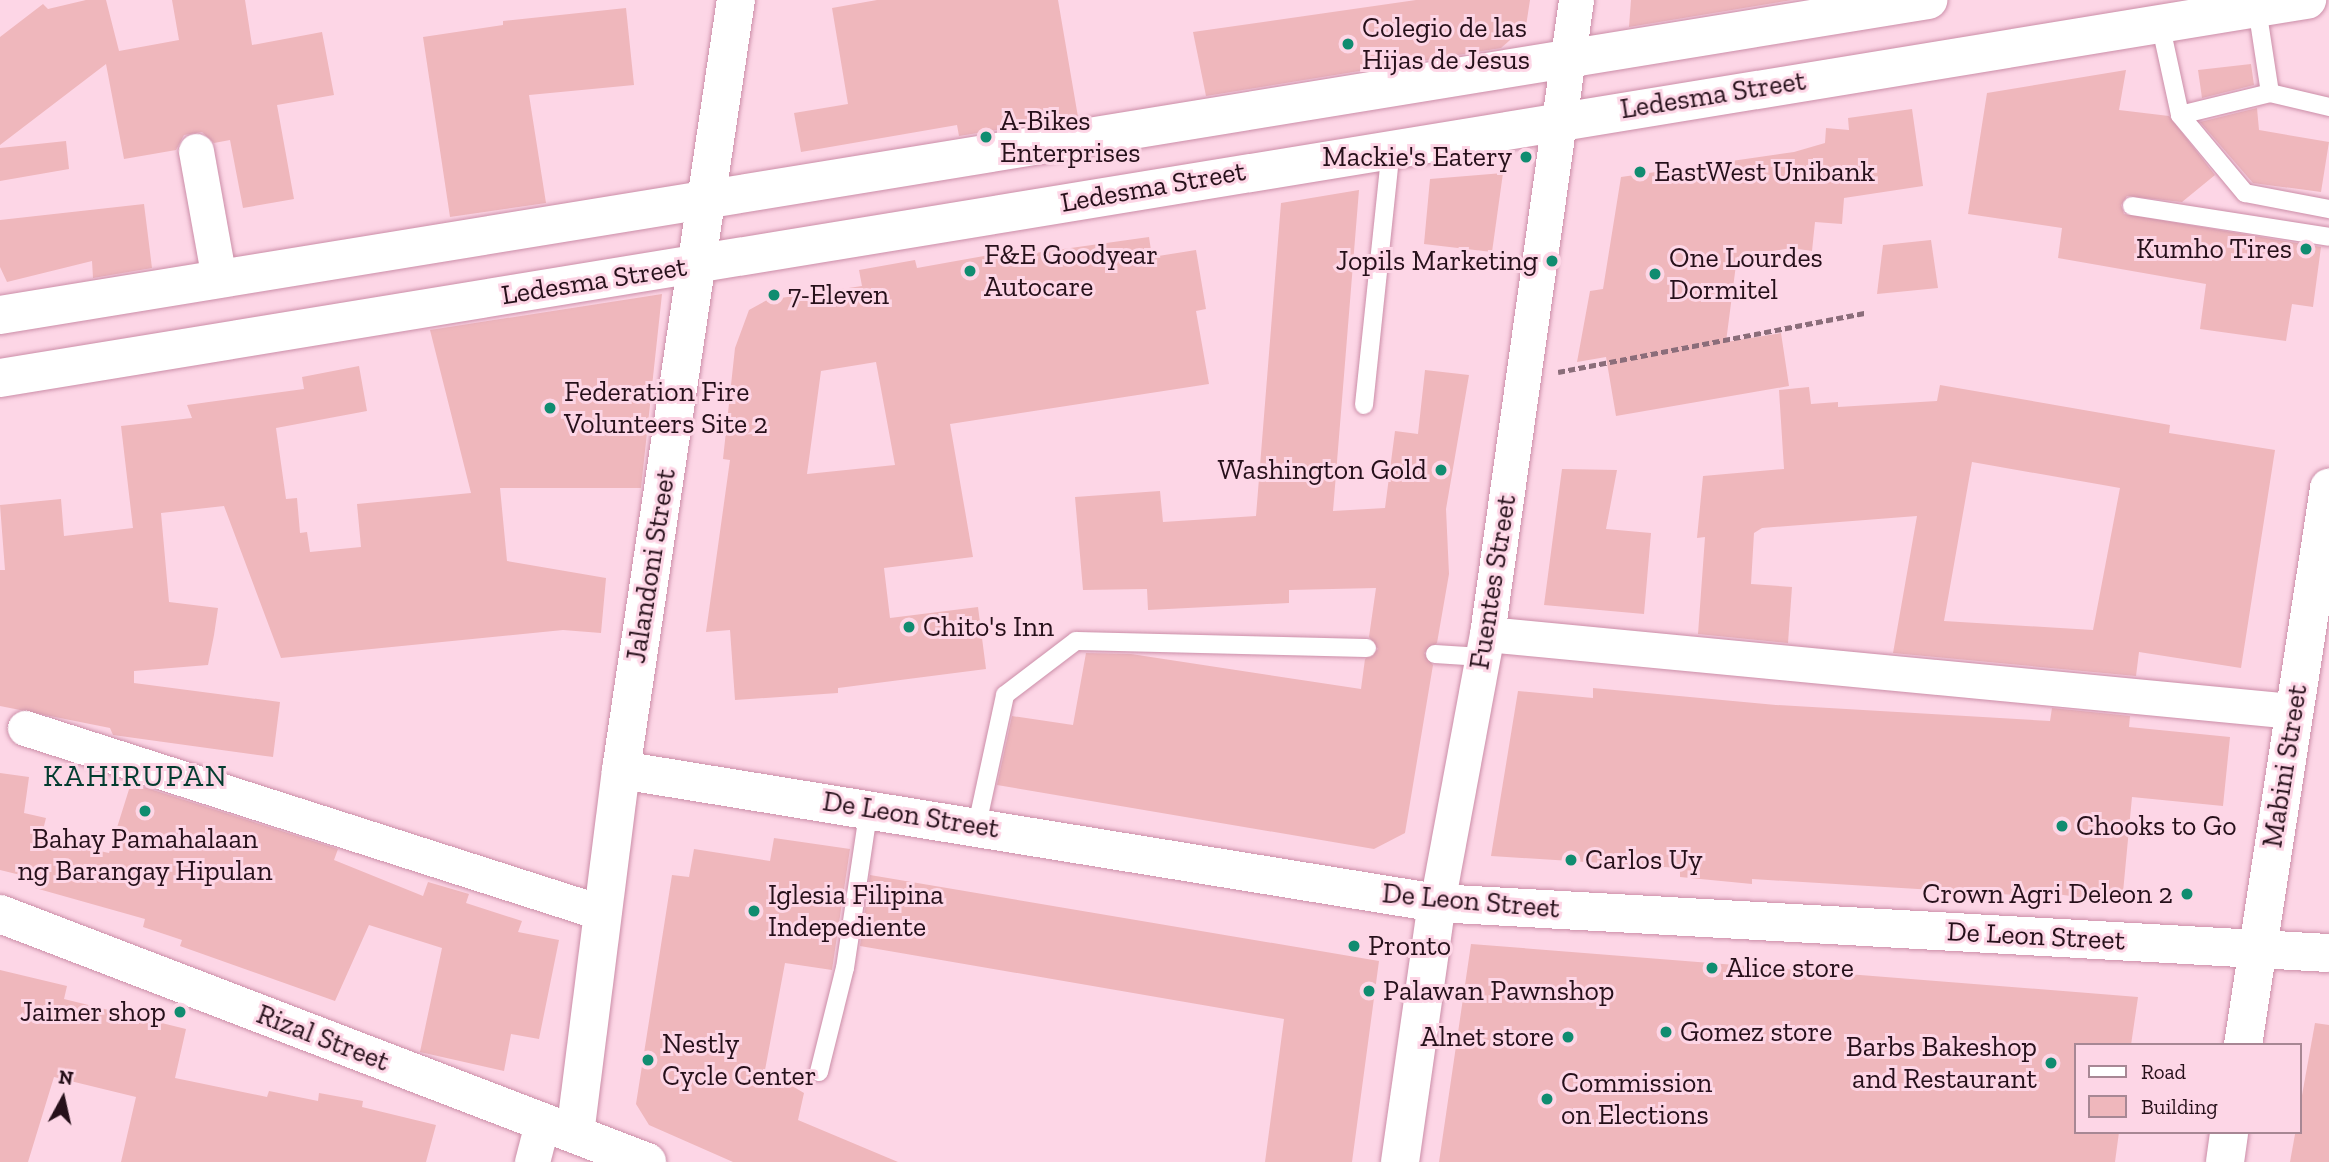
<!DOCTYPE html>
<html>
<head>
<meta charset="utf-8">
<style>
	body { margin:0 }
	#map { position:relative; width:2329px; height:1162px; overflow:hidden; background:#fdd6e6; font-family:"Zilla Slab",serif }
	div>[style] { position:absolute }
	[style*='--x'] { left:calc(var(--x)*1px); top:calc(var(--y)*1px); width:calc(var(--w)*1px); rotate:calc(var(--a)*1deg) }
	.building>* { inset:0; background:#efb7bc }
	.path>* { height:4.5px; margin-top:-2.25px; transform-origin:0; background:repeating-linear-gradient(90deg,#8b6d7a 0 7px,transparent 0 10.5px) }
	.roads { filter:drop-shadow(0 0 2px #cb8ea8) drop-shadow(0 0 2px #cb8ea8) }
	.lane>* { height:18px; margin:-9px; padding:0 9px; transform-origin:9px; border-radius:9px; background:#fff }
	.street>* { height:35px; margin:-17.5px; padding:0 17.5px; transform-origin:17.5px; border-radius:17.5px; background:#fff }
	.secondary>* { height:38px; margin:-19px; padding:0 19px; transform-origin:19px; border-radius:19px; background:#fff }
	.dots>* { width:19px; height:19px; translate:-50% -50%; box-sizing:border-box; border:4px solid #fdd6e6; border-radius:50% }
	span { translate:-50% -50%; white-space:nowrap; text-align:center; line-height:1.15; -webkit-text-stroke:6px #fdd6e6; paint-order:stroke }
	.poi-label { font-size:28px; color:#26101a }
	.left { translate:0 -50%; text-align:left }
	.right { translate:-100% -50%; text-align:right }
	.street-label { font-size:28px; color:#26101a }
	.neighbourhood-label { font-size:30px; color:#033c2f; letter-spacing:2px }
	.legend { position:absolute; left:2074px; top:1043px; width:228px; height:91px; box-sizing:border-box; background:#fdd6e6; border:2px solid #a78794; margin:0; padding:9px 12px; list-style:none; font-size:21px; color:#26101a }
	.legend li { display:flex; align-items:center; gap:14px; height:35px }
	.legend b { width:35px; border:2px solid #a78794 }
	.north { position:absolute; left:28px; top:1064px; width:70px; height:70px; -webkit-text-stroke:5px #fdd6e6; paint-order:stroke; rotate:8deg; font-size:19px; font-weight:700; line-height:28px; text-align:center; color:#26101a }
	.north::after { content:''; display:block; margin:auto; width:24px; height:32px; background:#26101a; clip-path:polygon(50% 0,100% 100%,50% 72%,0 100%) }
</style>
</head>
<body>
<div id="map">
	<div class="building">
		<i style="clip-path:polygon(86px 0,106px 0,119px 51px,179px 40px,172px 0,245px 0,252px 45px,322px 32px,334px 95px,277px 105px,294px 199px,243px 208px,230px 140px,214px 143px,202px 132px,184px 135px,176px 150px,124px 159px,106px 64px,0 145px,0 37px,43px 4px,48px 9px)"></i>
		<i style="clip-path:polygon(877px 0,1058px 0,1078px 117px,959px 136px,957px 125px,801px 152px,794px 113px,848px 104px,832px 8px)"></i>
		<i style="clip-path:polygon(1416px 0,1530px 0,1526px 26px,1501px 48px,1206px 96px,1193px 32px)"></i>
		<i style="clip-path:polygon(1631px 0,1792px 0,1629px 27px)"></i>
		<i style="clip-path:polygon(626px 8px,634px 85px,529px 95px,546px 203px,450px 217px,423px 37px,503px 25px,503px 21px)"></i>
		<i style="clip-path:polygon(2251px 64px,2254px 85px,2202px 98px,2198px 70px)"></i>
		<i style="clip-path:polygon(2126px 70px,2119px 110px,2169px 116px,2215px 175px,2182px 202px,2127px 196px,2121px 205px,2124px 214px,2321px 247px,2313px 307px,2292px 304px,2286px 341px,2200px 329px,2206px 284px,2058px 258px,2062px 228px,1968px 214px,1987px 93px)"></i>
		<i style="clip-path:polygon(2257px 108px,2259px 130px,2329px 142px,2321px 192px,2253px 183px,2200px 122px)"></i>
		<i style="clip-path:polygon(1912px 109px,1923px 186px,1844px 198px,1842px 224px,1815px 222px,1812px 251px,1791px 248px,1737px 257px,1726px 342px,1781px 333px,1789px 386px,1616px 416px,1606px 357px,1577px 362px,1590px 291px,1603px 289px,1621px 177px,1794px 152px,1825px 143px,1826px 128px,1849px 130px,1848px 118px)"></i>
		<i style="clip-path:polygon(66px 141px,69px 169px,0 181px,0 148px)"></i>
		<i style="clip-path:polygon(1503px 173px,1492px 252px,1424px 244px,1430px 179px)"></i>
		<i style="clip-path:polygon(1359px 190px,1333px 511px,1385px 508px,1395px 431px,1418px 434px,1425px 370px,1469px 375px,1446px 509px,1449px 574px,1437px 643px,1424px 653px,1433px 665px,1405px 833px,1374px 849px,997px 785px,1012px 716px,1073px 725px,1086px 653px,1131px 654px,1361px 689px,1365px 659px,1378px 649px,1369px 637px,1376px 588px,1289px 590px,1289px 603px,1148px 610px,1147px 589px,1083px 590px,1075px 497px,1160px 491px,1163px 522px,1256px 516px,1281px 203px)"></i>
		<i style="clip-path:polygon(144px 204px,152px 268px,93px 278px,92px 261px,7px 282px,0 267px,0 220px)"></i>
		<i style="clip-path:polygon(evenodd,1149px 237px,1152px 257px,1196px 250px,1206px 309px,1196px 311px,1209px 384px,950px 424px,973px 557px,884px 568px,890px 618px,978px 607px,986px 669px,838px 688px,838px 693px,735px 700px,730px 630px,706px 632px,730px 460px,723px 459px,735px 348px,749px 310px,767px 300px,862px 286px,859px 270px,915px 260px,917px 268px,1034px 247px,1035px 253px,1149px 237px,876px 362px,895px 465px,807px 474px,821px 371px,876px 362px)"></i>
		<i style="clip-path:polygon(1931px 240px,1938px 288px,1877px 294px,1883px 245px)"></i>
		<i style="clip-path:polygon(662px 294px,641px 488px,500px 488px,507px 561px,606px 578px,601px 633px,563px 630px,281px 658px,224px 506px,161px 513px,169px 602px,218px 608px,214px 635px,208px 665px,134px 671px,134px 683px,280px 702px,273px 757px,113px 735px,110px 728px,0 706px,0 570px,5px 570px,0 505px,61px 499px,64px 536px,133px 528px,121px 426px,192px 418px,187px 405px,304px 389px,302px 377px,359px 366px,367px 411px,276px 428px,286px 499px,297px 498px,300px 533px,307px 532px,310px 552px,361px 547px,357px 504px,471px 493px,430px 330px)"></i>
		<i style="clip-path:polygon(evenodd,1940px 385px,2170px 425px,2169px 433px,2275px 450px,2241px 668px,2139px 652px,2136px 676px,1893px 653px,1917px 516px,1762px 528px,1754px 533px,1751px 584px,1792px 587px,1788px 643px,1698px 634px,1705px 537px,1697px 538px,1703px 476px,1784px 469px,1779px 390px,1809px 387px,1811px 404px,1838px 402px,1838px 407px,1937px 401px,1940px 385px,1972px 462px,2120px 488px,2093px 630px,1944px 621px,1972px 462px)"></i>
		<i style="clip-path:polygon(1562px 469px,1617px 470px,1606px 529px,1651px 533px,1644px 614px,1544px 605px)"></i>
		<i style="clip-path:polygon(1593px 688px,1776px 705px,2050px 721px,2052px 708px,2130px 716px,2129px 727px,2230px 737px,2223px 806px,2132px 797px,2122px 903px,2034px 891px,2033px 896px,1752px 879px,1752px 884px,1680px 877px,1680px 868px,1491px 856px,1518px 691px,1593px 698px)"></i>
		<i style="clip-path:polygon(0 773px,29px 777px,24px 813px,46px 818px,41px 838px,109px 853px,131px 783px,338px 849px,334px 860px,423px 896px,428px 882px,469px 894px,466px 903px,522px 921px,518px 932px,559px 940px,539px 1039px,511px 1034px,504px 1071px,420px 1052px,442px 948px,369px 925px,335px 1001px,180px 946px,182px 940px,143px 927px,145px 919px,35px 888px,37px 879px,0 870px)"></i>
		<i style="clip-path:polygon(774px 838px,850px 849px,832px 970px,785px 963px,765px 1070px,804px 1093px,798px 1120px,898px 1162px,733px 1162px,649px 1125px,636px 1104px,672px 875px,689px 877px,694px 849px,770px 861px)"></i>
		<i style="clip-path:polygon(870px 875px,1379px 961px,1352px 1162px,1265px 1162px,1284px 1019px,860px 946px)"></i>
		<i style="clip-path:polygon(1471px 944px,2138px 997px,2131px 1045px,2075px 1045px,2075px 1132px,2119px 1132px,2115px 1162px,1439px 1162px)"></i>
		<i style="clip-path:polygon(0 970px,67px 986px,64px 999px,186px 1029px,175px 1078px,267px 1097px,269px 1091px,318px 1101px,319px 1093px,363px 1101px,362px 1107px,436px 1125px,426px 1162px,121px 1162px,136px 1097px,54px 1077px,28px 1162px,0 1162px)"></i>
		<i style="clip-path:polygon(2315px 1023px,2329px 1025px,2329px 1162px,2290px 1162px)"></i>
	</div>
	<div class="path">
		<i style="--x:1558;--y:372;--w:312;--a:-10.9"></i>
	</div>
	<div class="roads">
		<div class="lane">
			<i style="--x:2257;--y:8;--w:86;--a:81.3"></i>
			<i style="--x:2160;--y:23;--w:94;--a:77.7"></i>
			<i style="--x:2180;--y:115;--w:102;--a:50.2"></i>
			<i style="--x:2245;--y:193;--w:86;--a:10.8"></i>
			<i style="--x:2180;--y:115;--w:93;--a:-13.7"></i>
			<i style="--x:2270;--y:93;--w:61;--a:13.3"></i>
			<i style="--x:2132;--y:206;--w:199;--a:8.9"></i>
			<i style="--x:1364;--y:405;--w:259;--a:-84"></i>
			<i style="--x:1435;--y:654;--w:47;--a:3.7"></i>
			<i style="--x:977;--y:825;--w:133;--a:-77.8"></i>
			<i style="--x:1005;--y:695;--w:89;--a:-37.3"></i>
			<i style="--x:1076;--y:641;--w:291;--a:1.4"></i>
			<i style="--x:819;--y:1072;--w:107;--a:-76"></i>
			<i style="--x:845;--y:968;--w:163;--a:-81.5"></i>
		</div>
		<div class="street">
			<i style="--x:196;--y:151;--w:130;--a:79.8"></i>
			<i style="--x:1487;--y:634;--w:810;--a:5.46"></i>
			<i style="--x:25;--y:728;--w:607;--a:17.75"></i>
			<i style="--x:1437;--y:903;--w:274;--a:-79.5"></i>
			<i style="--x:1487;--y:634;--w:640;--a:-82.01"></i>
			<i style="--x:532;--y:1162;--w:40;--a:-75.6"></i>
		</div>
		<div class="secondary">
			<i style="--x:0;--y:315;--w:1954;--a:-9.28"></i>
			<i style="--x:0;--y:378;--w:2338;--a:-9.31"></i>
			<i style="--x:621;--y:770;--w:827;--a:9.26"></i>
			<i style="--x:1437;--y:903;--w:893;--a:3.21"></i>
			<i style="--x:0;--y:914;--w:693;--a:20.97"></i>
			<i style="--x:2243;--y:1045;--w:564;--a:-81.22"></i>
			<i style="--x:575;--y:1134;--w:367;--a:-82.8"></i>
			<i style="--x:621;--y:770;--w:779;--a:-81.51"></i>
			<i style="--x:1400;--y:1162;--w:262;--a:-81.9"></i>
			<i style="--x:2225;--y:1162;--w:30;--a:-82"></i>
		</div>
	</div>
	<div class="dots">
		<i style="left:1348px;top:44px;background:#108c70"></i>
		<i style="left:986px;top:137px;background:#108c70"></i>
		<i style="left:1526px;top:157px;background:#108c70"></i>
		<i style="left:1640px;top:172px;background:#108c70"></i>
		<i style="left:2306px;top:249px;background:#108c70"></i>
		<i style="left:1552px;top:261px;background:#108c70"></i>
		<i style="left:970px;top:271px;background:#108c70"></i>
		<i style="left:1655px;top:274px;background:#108c70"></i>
		<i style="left:774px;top:295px;background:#108c70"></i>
		<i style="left:550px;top:408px;background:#108c70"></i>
		<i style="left:1441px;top:470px;background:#108c70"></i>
		<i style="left:909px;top:627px;background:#108c70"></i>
		<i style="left:145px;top:811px;background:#108c70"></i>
		<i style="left:2062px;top:826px;background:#108c70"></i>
		<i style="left:1571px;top:860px;background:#108c70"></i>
		<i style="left:2187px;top:894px;background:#108c70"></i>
		<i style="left:754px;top:911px;background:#108c70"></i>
		<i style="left:1354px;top:946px;background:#108c70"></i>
		<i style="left:1712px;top:968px;background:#108c70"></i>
		<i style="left:1369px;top:991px;background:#108c70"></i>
		<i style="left:180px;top:1012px;background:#108c70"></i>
		<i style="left:1666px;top:1032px;background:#108c70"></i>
		<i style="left:1568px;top:1037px;background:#108c70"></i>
		<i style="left:648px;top:1060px;background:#108c70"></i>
		<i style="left:2051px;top:1063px;background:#108c70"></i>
		<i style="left:1547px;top:1099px;background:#108c70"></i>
	</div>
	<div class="poi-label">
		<span class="left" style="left:1362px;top:44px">Colegio de las<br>Hijas de Jesus</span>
		<span class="left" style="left:1000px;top:137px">A-Bikes<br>Enterprises</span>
		<span class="right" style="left:1512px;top:157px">Mackie's Eatery</span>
		<span class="left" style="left:1654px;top:172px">EastWest Unibank</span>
		<span class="right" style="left:2292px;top:249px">Kumho Tires</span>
		<span class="left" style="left:984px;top:271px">F&amp;E Goodyear<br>Autocare</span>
		<span class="left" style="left:1669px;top:274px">One Lourdes<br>Dormitel</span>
		<span class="right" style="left:1538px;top:261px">Jopils Marketing</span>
		<span class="left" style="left:788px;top:295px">7-Eleven</span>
		<span class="left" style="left:564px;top:408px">Federation Fire<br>Volunteers Site 2</span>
		<span class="right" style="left:1427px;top:470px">Washington Gold</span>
		<span class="left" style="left:923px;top:627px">Chito's Inn</span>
		<span class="left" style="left:2076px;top:826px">Chooks to Go</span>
		<span style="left:145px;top:855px">Bahay Pamahalaan<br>ng Barangay Hipulan</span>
		<span class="left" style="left:1585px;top:860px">Carlos Uy</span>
		<span class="right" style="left:2173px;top:894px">Crown Agri Deleon 2</span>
		<span class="left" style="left:768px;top:911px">Iglesia Filipina<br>Indepediente</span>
		<span class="left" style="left:1368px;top:946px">Pronto</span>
		<span class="left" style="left:1726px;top:968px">Alice store</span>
		<span class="left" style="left:1383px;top:991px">Palawan Pawnshop</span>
		<span class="right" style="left:166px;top:1012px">Jaimer shop</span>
		<span class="left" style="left:1680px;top:1032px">Gomez store</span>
		<span class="right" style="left:1554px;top:1037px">Alnet store</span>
		<span class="left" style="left:662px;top:1060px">Nestly<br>Cycle Center</span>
		<span class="right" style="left:2037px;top:1063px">Barbs Bakeshop<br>and Restaurant</span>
		<span class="left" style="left:1561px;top:1099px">Commission<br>on Elections</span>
	</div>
	<div class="street-label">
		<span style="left:1713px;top:95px;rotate:-9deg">Ledesma Street</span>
		<span style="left:1153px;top:187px;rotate:-10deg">Ledesma Street</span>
		<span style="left:594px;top:281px;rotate:-9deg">Ledesma Street</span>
		<span style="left:651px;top:566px;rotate:-81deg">Jalandoni Street</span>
		<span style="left:1493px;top:582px;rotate:-81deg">Fuentes Street</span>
		<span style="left:2285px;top:766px;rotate:-81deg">Mabini Street</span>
		<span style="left:911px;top:815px;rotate:9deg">De Leon Street</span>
		<span style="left:1471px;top:901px;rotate:5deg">De Leon Street</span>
		<span style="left:2036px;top:936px;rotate:3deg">De Leon Street</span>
		<span style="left:323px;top:1038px;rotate:21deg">Rizal Street</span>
	</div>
	<div class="neighbourhood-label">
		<span style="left:136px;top:776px">KAHIRUPAN</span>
	</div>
	<ul class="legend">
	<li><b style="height:9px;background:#fff"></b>Road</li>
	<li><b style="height:19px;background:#efb7bc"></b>Building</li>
	</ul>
	<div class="north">N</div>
</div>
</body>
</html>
